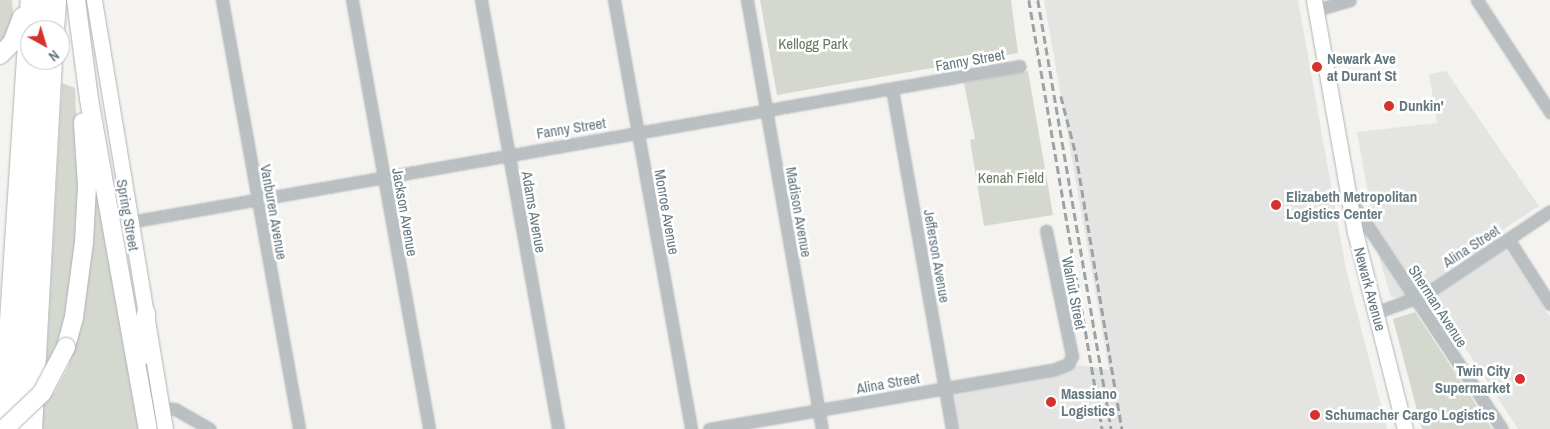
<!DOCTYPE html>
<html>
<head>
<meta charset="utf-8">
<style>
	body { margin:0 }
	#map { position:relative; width:1550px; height:429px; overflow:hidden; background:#f4f3f0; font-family:"Archivo Narrow",sans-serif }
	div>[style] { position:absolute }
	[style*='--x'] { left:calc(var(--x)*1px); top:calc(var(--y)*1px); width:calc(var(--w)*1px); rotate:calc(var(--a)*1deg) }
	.built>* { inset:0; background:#e4e4e3 }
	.green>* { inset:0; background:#d4d8cf }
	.roads { filter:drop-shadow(0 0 1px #aeb4b6) drop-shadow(0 0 1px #aeb4b6) }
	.minor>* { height:11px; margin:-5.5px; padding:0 5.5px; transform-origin:5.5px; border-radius:5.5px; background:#bac0c2 }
	.major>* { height:15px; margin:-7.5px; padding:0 7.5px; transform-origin:7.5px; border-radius:7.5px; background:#fff }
	.highway>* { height:18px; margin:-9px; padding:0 9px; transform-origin:9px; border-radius:9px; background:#fff }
	.rail>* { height:2.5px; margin-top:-1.25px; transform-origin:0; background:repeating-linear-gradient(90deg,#9aa3a6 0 8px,transparent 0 12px) }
	.bridges { filter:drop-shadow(0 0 1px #aeb3b5) drop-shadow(0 0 1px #aeb3b5) }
	.highway-bridge>* { height:18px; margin:-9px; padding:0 9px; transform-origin:9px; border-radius:9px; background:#fff }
	.dots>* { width:14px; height:14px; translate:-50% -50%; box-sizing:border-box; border:2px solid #fff; border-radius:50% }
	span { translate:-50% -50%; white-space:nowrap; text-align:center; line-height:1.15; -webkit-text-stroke:5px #fff; paint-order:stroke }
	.park-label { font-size:15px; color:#6b7663 }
	.poi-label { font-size:15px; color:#64787f; font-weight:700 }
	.left { translate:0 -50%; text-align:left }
	.right { translate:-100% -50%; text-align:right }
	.street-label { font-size:15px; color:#64787f }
	.north { position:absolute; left:20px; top:20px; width:50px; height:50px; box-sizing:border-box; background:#fff; border:1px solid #c1c9cc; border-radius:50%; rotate:141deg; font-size:14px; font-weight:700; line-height:20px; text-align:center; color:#64787f }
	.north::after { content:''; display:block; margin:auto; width:18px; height:22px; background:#d6322d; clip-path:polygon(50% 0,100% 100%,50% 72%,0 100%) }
</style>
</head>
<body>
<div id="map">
	<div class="built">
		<i style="clip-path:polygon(1044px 0,1298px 0,1346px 269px,1387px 429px,953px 429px,946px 389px,1079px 365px,1109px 370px)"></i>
		<i style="clip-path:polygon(1446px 71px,1539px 206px,1496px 234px,1550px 317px,1550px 429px,1518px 429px,1434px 300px,1391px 297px,1380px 260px,1357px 132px,1437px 123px,1429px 74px)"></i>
	</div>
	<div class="green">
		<i style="clip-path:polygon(0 0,12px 0,13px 15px,11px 28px,0 47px)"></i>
		<i style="clip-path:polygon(760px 0,1011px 0,1018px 53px,777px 95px)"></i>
		<i style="clip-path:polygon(1028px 71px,1053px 215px,984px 226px,970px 140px,975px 139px,964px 83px)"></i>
		<i style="clip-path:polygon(62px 83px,75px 88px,81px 228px,65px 321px,46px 370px)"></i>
		<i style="clip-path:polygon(89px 131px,143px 429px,43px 429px,41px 407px,55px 392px,69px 365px,73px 346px)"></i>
		<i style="clip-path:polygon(1415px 312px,1492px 429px,1422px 429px,1393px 319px)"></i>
	</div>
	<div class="roads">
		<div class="minor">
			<i style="--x:222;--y:0;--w:436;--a:79.8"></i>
			<i style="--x:352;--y:0;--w:436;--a:79.8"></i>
			<i style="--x:481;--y:0;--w:436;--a:79.8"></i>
			<i style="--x:614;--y:0;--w:436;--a:79.8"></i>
			<i style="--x:747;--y:0;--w:436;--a:80.1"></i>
			<i style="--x:1477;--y:0;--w:134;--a:56.9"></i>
			<i style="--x:1316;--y:10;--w:35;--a:-16"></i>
			<i style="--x:892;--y:89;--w:345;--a:80"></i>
			<i style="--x:1351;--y:201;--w:273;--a:56.5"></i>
			<i style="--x:129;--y:222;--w:904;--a:-9.94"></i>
			<i style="--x:1509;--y:240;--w:76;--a:57.4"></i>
			<i style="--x:1377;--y:312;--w:50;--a:-19.9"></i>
			<i style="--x:1424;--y:295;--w:151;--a:-33.7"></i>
			<i style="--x:161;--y:408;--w:14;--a:4"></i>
			<i style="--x:175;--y:409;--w:40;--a:29.7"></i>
			<i style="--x:709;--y:429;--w:351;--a:-9.8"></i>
			<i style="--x:1055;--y:369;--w:14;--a:-21"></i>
			<i style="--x:1068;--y:364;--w:9;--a:-63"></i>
			<i style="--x:1072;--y:356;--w:128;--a:-101.7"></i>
		</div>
		<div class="major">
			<i style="--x:94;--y:0;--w:435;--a:80.6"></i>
			<i style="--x:1314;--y:0;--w:236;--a:80"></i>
			<i style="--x:1355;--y:232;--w:203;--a:75.8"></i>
		</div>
		<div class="highway">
			<i style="--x:76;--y:0;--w:100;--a:82.5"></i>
			<i style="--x:89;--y:99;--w:335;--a:79.9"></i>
			<i style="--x:40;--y:30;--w:30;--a:-86"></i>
			<i style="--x:55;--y:30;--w:30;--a:-86"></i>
			<i style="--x:0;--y:55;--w:17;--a:-45"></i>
			<i style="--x:12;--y:43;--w:28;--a:-69"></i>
			<i style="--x:66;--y:347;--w:31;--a:-75"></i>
			<i style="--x:74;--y:317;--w:76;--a:-82.4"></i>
			<i style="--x:84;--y:242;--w:56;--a:-86.9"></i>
			<i style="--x:87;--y:186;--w:64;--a:-93.6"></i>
			<i style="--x:144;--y:355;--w:42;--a:-87.3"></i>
			<i style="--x:2;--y:429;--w:430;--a:-86.3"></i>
			<i style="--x:17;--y:429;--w:370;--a:-86.7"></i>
			<i style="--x:33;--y:429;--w:370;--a:-86.9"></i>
		</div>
	</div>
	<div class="rail">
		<i style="--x:1029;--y:0;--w:435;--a:80.3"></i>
		<i style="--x:1038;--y:0;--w:435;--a:80.3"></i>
		<i style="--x:1061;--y:96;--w:60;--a:75.5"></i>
		<i style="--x:1076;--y:154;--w:279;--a:80.5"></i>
	</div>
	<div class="bridges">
		<div class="highway-bridge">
			<i style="--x:4;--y:429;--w:52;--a:-43.5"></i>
			<i style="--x:42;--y:393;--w:52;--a:-62.4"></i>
		</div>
	</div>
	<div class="dots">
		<i style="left:1317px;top:67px;background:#d6322d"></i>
		<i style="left:1389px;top:106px;background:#d6322d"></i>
		<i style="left:1276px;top:205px;background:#d6322d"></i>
		<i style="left:1520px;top:379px;background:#d6322d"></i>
		<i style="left:1051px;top:402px;background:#d6322d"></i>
		<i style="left:1315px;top:415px;background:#d6322d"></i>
	</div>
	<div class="park-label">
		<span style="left:813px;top:44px">Kellogg Park</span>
		<span style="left:1011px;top:178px">Kenah Field</span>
	</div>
	<div class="poi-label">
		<span class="left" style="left:1327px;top:67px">Newark Ave<br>at Durant St</span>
		<span class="left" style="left:1399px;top:106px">Dunkin'</span>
		<span class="left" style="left:1286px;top:205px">Elizabeth Metropolitan<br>Logistics Center</span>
		<span class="right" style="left:1510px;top:379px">Twin City<br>Supermarket</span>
		<span class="left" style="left:1061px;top:402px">Massiano<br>Logistics</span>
		<span class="left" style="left:1325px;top:415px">Schumacher Cargo Logistics</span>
	</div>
	<div class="street-label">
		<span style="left:970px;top:60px;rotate:-10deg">Fanny Street</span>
		<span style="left:571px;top:128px;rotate:-9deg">Fanny Street</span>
		<span style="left:274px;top:212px;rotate:80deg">Vanburen Avenue</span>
		<span style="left:405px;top:212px;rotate:80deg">Jackson Avenue</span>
		<span style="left:534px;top:212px;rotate:80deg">Adams Avenue</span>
		<span style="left:667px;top:212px;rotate:80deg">Monroe Avenue</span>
		<span style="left:799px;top:212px;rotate:80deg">Madison Avenue</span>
		<span style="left:128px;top:215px;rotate:80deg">Spring Street</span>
		<span style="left:1471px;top:246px;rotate:-33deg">Alina Street</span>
		<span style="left:937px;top:256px;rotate:80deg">Jefferson Avenue</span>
		<span style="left:1370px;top:289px;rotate:75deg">Newark Avenue</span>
		<span style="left:1074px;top:293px;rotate:79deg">Walnut Street</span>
		<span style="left:1438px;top:306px;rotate:57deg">Sherman Avenue</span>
		<span style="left:888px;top:383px;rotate:-10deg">Alina Street</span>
	</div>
	<div class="north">N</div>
</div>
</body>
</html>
